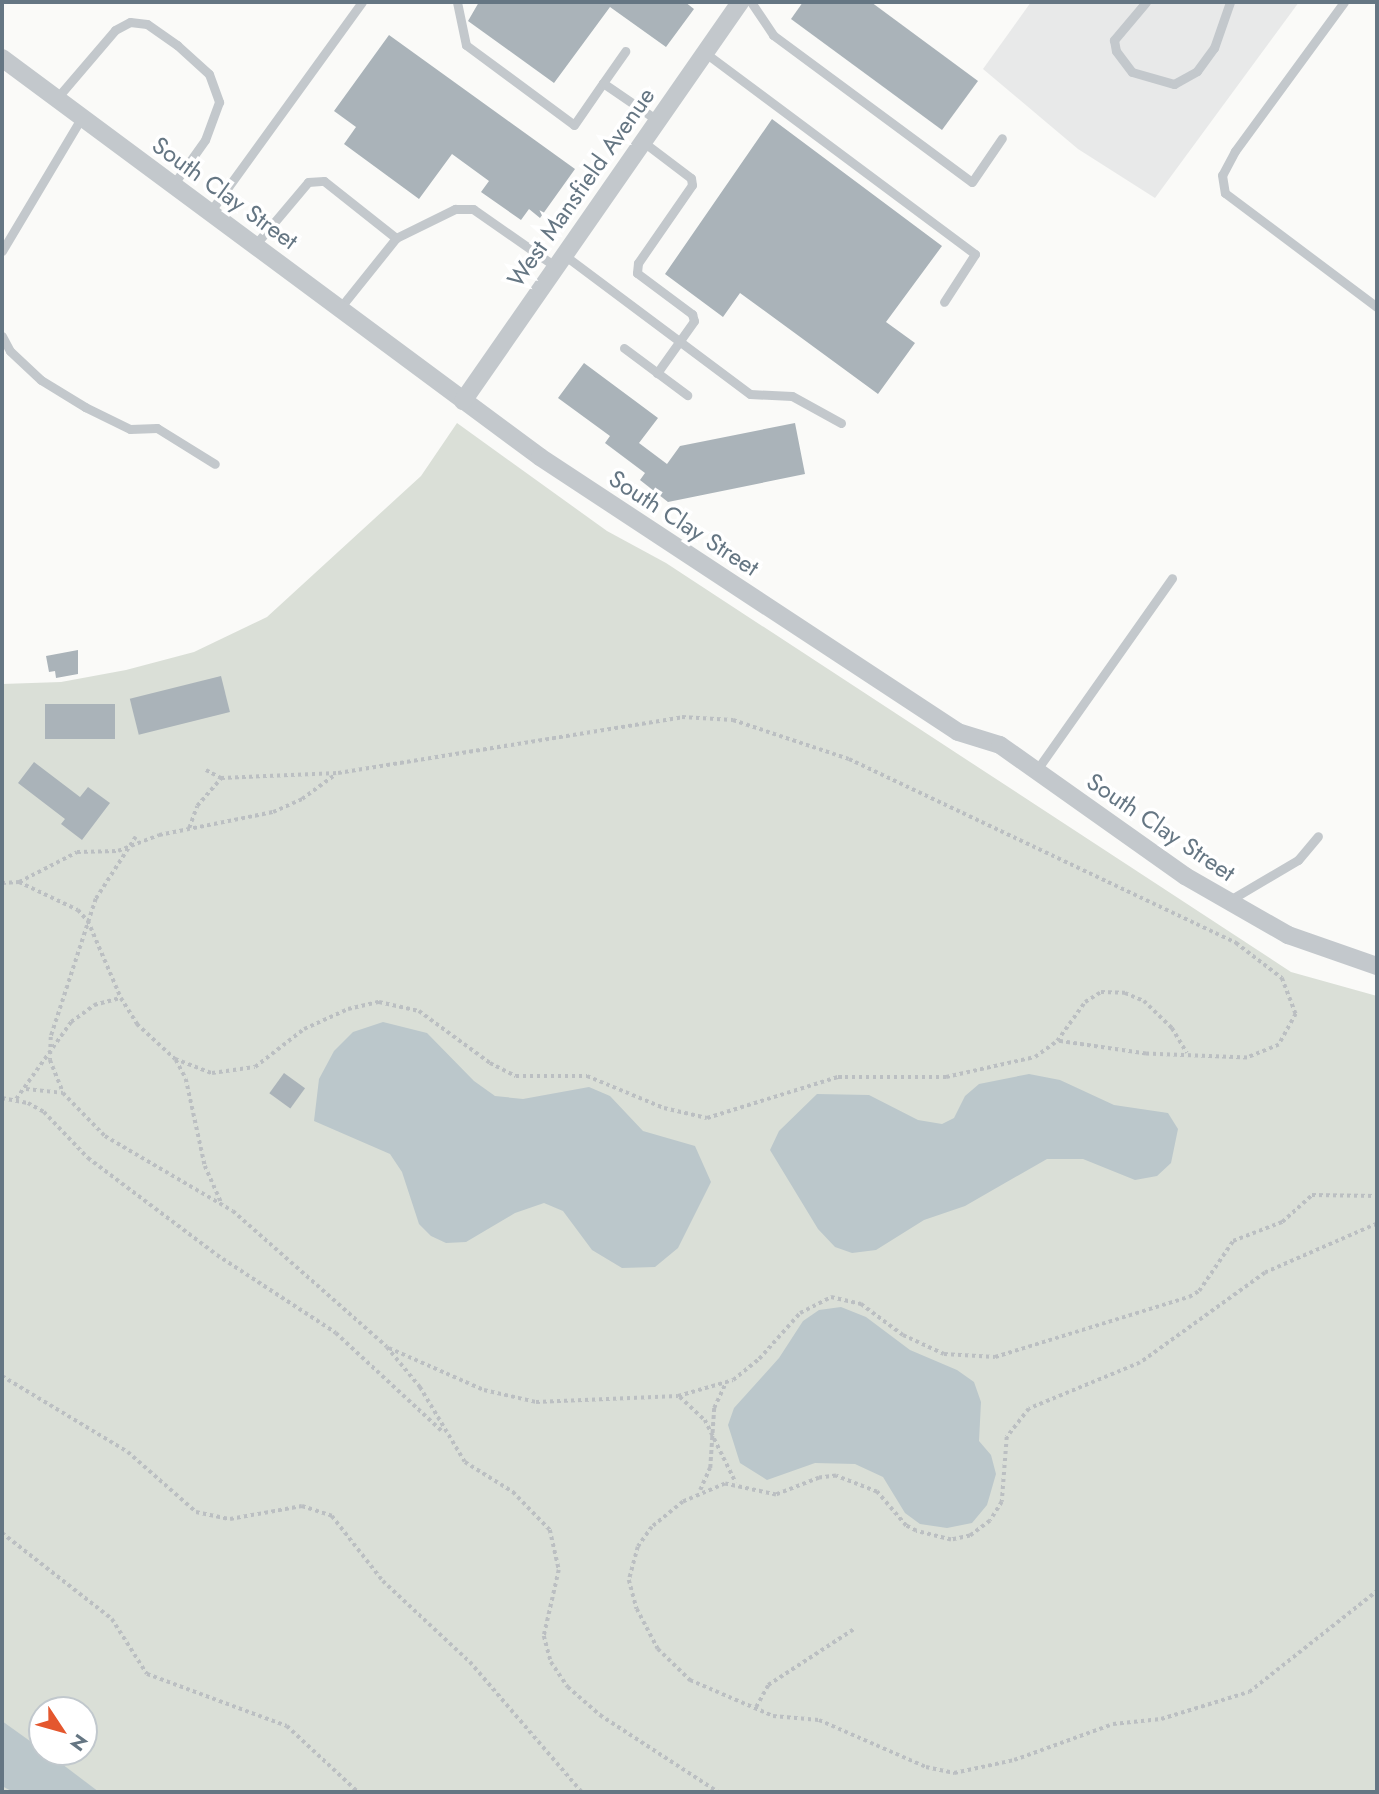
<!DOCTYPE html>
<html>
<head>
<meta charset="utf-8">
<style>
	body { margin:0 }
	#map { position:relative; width:1379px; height:1794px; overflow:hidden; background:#fafaf8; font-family:Jost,sans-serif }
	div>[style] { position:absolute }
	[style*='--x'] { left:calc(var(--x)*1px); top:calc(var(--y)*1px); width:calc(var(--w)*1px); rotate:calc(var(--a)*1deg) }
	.built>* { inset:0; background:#e8e9e9 }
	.green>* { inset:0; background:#dadfd7 }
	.water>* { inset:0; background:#bbc7cb }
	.building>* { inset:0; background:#aab3b9; transform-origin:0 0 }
	.path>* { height:3.5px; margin-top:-1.75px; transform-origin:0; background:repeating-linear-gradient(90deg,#bbbfc2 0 3.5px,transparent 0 7px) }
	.service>* { height:9px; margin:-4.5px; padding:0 4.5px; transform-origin:4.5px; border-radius:4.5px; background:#c3c8cc }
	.minor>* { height:18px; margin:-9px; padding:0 9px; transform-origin:9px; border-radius:9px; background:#c3c8cc }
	span { translate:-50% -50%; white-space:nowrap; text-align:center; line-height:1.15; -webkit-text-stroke:7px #fff; paint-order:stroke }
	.street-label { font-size:24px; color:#657683 }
	.frame { position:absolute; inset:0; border:4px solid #657683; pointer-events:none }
	.north { position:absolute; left:28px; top:1696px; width:70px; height:70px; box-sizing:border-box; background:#fff; border:2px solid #c1c8cd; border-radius:50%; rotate:126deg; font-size:19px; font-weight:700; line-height:28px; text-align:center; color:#657683 }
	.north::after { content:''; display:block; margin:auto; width:24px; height:32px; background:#e4572e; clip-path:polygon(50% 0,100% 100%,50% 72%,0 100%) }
</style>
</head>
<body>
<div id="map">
	<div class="built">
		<i style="clip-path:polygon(1031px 2px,1299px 2px,1155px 198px,1078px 149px,983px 69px)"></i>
	</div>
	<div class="green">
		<i style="clip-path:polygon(evenodd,457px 423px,607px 531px,666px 563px,1291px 972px,1377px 996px,1377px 1792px,2px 1792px,2px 684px,61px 682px,126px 670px,194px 652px,267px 617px,421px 476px,457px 423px,42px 1710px,84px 1710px,84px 1752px,42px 1752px,42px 1710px)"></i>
	</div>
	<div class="water">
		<i style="clip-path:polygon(383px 1022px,427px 1033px,474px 1081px,495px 1096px,523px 1099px,589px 1087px,610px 1096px,643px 1131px,695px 1146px,711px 1182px,678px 1248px,655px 1267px,622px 1268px,592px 1250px,563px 1211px,544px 1203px,515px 1213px,466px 1242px,446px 1243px,431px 1236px,419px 1224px,402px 1172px,390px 1154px,314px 1121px,319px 1079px,334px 1051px,353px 1032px)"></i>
		<i style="clip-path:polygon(1029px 1074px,1060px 1080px,1114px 1105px,1168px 1113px,1178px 1129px,1171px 1163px,1157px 1176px,1135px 1180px,1083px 1159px,1047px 1159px,965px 1206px,924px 1220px,876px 1250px,852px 1253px,835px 1247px,818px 1229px,770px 1150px,779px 1131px,817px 1094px,869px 1095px,918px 1120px,942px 1124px,954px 1118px,965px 1096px,979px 1084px)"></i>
		<i style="clip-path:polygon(841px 1307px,866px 1317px,910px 1350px,957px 1370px,974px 1382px,981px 1402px,979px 1441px,991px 1455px,996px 1474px,987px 1505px,972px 1523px,947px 1528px,920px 1524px,905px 1513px,883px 1477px,855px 1464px,815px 1463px,767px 1480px,740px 1463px,728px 1425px,734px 1408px,779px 1358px,803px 1321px,819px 1310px)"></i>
		<i style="clip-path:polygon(2px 1721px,62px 1764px,99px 1792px,13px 1792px,2px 1786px)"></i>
	</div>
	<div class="building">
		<i style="clip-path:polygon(479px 2px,685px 2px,694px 9px,666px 47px,610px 7px,554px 83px,468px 21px)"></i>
		<i style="clip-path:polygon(803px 2px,871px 2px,978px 81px,942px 130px,791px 19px)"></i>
		<i style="clip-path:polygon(389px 35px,575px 169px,540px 218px,529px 209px,521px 220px,481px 192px,489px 181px,452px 154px,419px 199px,344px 144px,356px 127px,334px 111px)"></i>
		<i style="clip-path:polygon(772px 119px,942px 246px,886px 322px,915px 343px,878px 394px,740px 293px,723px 317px,665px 274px)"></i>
		<i style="clip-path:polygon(584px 363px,658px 418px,639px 443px,667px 464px,680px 446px,795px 423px,805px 474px,668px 502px,640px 480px,645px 473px,605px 443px,610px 436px,558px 398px)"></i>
		<i style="clip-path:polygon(78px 650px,78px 674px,56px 678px,55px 671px,49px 672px,46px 656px)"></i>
		<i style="left:221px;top:676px;width:37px;height:94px;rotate:76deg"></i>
		<i style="left:115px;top:704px;width:35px;height:70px;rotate:90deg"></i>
		<i style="clip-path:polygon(34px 762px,80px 797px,88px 787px,110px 803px,82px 840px,61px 824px,65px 819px,18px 783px)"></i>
		<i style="left:284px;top:1073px;width:26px;height:25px;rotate:36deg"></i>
	</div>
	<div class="path">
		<i style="--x:206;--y:770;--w:17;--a:28"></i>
		<i style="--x:221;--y:778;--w:117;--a:-2.4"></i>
		<i style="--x:338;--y:773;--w:349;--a:-9.2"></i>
		<i style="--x:682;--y:717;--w:51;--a:3.4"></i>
		<i style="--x:733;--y:720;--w:122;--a:18.6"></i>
		<i style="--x:849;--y:759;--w:429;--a:25.4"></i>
		<i style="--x:1236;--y:943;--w:58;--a:37.3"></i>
		<i style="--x:1282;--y:978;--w:39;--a:69"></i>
		<i style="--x:1296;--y:1014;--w:35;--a:119"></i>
		<i style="--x:1279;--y:1045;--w:35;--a:158"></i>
		<i style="--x:1247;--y:1058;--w:101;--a:-177.7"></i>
		<i style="--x:1146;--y:1054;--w:90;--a:-171.7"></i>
		<i style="--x:189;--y:828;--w:23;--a:-70"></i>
		<i style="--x:197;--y:806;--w:37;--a:-49"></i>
		<i style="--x:136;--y:837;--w:74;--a:122.8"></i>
		<i style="--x:96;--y:899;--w:145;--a:108.1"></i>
		<i style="--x:51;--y:1037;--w:23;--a:92"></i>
		<i style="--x:50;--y:1060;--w:35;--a:68"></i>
		<i style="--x:63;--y:1093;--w:60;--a:45.7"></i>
		<i style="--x:105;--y:1136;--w:148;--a:30.4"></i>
		<i style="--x:233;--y:1211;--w:205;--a:41.4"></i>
		<i style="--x:387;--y:1347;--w:52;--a:50.5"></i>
		<i style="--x:420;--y:1387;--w:87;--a:59"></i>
		<i style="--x:465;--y:1462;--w:57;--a:32"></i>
		<i style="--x:513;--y:1492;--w:53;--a:45.8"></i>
		<i style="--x:550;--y:1530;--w:41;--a:77.3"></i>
		<i style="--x:559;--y:1570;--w:68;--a:102.8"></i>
		<i style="--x:544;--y:1636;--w:27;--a:75"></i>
		<i style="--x:551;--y:1662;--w:30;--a:56"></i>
		<i style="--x:568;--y:1687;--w:43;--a:41.2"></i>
		<i style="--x:600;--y:1715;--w:141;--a:33.1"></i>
		<i style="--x:19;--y:882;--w:65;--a:25.4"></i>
		<i style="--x:78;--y:910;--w:15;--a:48"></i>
		<i style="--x:88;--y:921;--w:84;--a:66.8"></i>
		<i style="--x:121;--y:998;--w:31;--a:58"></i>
		<i style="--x:137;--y:1024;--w:52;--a:42.6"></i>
		<i style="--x:175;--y:1059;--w:40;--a:21"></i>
		<i style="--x:212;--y:1073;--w:43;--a:-7.9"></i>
		<i style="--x:255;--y:1067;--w:62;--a:-37.8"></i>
		<i style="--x:304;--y:1029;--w:48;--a:-24.4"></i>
		<i style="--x:348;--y:1009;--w:32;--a:-13"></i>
		<i style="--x:379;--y:1002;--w:41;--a:12.7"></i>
		<i style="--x:419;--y:1011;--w:88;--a:36.2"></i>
		<i style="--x:490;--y:1063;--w:29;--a:27"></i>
		<i style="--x:516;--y:1076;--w:71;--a:0"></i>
		<i style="--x:587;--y:1076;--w:83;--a:22.6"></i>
		<i style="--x:664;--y:1108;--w:44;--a:13.1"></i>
		<i style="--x:707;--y:1118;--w:137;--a:-17.4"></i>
		<i style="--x:838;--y:1077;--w:108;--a:0"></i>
		<i style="--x:946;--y:1077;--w:91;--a:-12.7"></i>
		<i style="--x:1035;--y:1057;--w:27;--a:-36"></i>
		<i style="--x:1057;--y:1041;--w:48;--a:-54.3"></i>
		<i style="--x:1085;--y:1002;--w:19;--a:-32"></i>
		<i style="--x:1101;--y:992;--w:24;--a:2"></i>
		<i style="--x:1125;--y:993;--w:21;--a:23"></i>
		<i style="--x:1144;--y:1001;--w:39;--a:44"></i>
		<i style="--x:1172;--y:1028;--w:29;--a:59"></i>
		<i style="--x:2;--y:883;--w:17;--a:-3"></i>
		<i style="--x:19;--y:882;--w:65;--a:-27.3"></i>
		<i style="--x:77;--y:852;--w:41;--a:-1.4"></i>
		<i style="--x:118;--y:851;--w:44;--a:-21.3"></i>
		<i style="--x:159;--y:835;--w:116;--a:-11.4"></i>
		<i style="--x:273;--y:812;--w:32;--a:-24"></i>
		<i style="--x:302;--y:799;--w:42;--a:-36.3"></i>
		<i style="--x:176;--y:1060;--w:21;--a:62"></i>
		<i style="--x:186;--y:1079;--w:89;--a:77.7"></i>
		<i style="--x:205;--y:1166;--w:39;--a:66"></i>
		<i style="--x:26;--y:1089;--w:37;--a:6"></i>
		<i style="--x:2;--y:1098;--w:26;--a:11"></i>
		<i style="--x:28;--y:1103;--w:18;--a:29"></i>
		<i style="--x:44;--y:1112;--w:64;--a:46.3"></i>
		<i style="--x:88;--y:1158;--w:161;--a:36.9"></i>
		<i style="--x:217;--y:1255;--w:142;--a:33.2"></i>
		<i style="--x:336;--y:1333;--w:144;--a:42.8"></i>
		<i style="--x:16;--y:1099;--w:95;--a:-54.5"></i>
		<i style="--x:71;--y:1022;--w:29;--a:-36"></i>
		<i style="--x:94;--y:1005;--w:28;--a:-15"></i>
		<i style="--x:1377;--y:1224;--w:122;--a:156.4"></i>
		<i style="--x:1265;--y:1273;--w:154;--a:144.2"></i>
		<i style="--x:1140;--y:1363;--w:120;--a:157.5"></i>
		<i style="--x:1029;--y:1409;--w:36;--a:128"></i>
		<i style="--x:1007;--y:1437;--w:65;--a:94.4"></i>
		<i style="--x:1002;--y:1502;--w:22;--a:122"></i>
		<i style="--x:990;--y:1521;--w:25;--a:143"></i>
		<i style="--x:970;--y:1536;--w:19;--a:168"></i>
		<i style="--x:951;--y:1540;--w:36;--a:-166"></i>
		<i style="--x:916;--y:1531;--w:11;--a:-153"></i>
		<i style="--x:906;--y:1526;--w:45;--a:-130.5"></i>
		<i style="--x:877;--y:1492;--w:44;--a:-158.7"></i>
		<i style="--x:836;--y:1476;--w:17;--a:173"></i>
		<i style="--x:819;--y:1478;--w:46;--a:158.4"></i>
		<i style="--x:776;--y:1495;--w:52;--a:-167.8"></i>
		<i style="--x:725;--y:1484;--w:46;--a:156.8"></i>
		<i style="--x:683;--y:1502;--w:40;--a:141"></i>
		<i style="--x:652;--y:1527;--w:24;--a:125"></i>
		<i style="--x:638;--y:1547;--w:34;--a:105"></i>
		<i style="--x:629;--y:1580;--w:30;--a:75"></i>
		<i style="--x:637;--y:1609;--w:45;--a:62.3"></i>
		<i style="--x:658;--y:1649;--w:45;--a:44.1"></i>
		<i style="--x:690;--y:1680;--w:90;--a:23.4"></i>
		<i style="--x:773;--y:1716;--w:46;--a:5"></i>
		<i style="--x:819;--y:1720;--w:117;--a:23.7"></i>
		<i style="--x:926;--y:1767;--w:29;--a:12"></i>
		<i style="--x:954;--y:1773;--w:61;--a:-12.2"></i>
		<i style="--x:1014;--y:1760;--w:105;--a:-20"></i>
		<i style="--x:1113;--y:1724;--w:48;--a:-5.9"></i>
		<i style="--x:1161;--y:1719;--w:92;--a:-17.1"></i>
		<i style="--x:1249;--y:1692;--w:163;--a:-38.3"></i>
		<i style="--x:389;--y:1348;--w:104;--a:23.9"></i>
		<i style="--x:484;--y:1390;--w:53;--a:13"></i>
		<i style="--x:536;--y:1402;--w:142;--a:-2.4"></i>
		<i style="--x:678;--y:1396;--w:57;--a:-16.2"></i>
		<i style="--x:733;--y:1380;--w:33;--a:-39"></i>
		<i style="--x:759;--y:1359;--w:62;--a:-48.3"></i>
		<i style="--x:800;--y:1313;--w:35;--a:-27"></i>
		<i style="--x:831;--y:1297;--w:31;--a:13"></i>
		<i style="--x:861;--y:1304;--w:52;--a:36.4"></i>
		<i style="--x:903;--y:1335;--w:45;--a:24.9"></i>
		<i style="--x:944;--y:1354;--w:51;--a:3.4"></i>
		<i style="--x:995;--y:1357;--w:203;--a:-17.2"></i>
		<i style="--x:1189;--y:1297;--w:12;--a:-31"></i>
		<i style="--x:1199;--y:1291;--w:60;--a:-55.8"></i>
		<i style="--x:1233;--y:1241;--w:53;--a:-21.2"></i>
		<i style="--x:1282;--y:1222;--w:40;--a:-42"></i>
		<i style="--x:1312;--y:1195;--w:65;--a:0.9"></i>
		<i style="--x:2;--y:1376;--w:147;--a:31.1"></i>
		<i style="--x:128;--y:1452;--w:91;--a:41.4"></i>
		<i style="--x:196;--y:1512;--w:35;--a:12"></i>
		<i style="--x:230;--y:1519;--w:73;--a:-10.2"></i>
		<i style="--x:302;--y:1506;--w:32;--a:18"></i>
		<i style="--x:332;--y:1516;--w:83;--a:51.9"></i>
		<i style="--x:383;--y:1581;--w:119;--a:43"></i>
		<i style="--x:470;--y:1662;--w:172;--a:49.3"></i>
		<i style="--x:680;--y:1397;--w:34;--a:43"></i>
		<i style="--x:705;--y:1420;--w:70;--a:63.8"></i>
		<i style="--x:700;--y:1490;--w:24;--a:-66"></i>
		<i style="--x:710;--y:1468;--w:60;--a:-86.2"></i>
		<i style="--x:714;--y:1408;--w:26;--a:-65"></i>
		<i style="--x:2;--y:1533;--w:140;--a:38"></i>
		<i style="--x:112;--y:1619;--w:65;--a:57.5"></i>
		<i style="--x:147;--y:1674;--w:149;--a:20.4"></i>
		<i style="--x:287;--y:1726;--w:97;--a:42.9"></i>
		<i style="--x:756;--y:1707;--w:25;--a:-61"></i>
		<i style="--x:768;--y:1685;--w:103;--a:-33.1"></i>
	</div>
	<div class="service">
		<i style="--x:457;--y:2;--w:44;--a:78.2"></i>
		<i style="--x:466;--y:45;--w:134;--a:36.5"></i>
		<i style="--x:574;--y:125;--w:51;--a:-55.4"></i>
		<i style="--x:603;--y:83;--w:65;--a:34.4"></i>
		<i style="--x:751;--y:2;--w:40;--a:56"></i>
		<i style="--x:773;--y:35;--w:247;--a:36.5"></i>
		<i style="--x:972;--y:182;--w:53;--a:-55.7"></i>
		<i style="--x:1146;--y:2;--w:50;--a:130.1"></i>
		<i style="--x:1114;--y:40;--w:11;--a:80"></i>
		<i style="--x:1116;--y:51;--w:26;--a:53"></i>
		<i style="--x:1132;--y:72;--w:44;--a:15.9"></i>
		<i style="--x:1174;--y:84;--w:26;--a:-29"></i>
		<i style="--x:1197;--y:71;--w:29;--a:-54"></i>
		<i style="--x:1214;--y:48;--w:49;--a:-70.8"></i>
		<i style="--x:1344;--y:2;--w:185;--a:126.2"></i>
		<i style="--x:1235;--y:151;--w:27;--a:118"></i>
		<i style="--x:1222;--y:175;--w:18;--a:81"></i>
		<i style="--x:1225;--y:193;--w:190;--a:36.9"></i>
		<i style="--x:704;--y:52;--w:338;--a:36.7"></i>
		<i style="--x:975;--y:254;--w:57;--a:122.9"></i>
		<i style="--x:603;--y:83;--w:39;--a:-55"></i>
		<i style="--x:57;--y:98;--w:89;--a:-49.5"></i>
		<i style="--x:115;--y:30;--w:17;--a:-28"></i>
		<i style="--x:130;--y:22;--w:17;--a:7"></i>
		<i style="--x:147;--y:24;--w:37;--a:35"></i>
		<i style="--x:177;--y:45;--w:43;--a:42.2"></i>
		<i style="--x:209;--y:74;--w:30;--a:70"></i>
		<i style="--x:219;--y:102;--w:40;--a:110.2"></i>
		<i style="--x:205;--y:140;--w:55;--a:125.4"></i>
		<i style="--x:642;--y:141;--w:61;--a:37.1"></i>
		<i style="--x:691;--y:178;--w:7;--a:82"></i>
		<i style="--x:692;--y:185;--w:95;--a:124.7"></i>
		<i style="--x:638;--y:263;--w:10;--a:96"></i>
		<i style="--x:637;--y:273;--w:69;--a:36.7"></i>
		<i style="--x:692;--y:314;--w:7;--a:74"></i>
		<i style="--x:694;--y:321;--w:64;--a:125.4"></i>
		<i style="--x:210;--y:212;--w:259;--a:-54.1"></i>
		<i style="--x:255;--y:245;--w:82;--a:-49.9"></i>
		<i style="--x:308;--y:182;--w:16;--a:-4"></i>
		<i style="--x:324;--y:181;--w:92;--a:38.4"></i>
		<i style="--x:2;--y:251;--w:156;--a:-59.2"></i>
		<i style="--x:564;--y:255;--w:232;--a:36.8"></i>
		<i style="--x:750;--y:394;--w:42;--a:2.7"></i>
		<i style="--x:792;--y:396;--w:56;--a:28.9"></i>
		<i style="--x:340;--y:308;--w:90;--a:-51.3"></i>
		<i style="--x:396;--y:238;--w:66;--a:-26.2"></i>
		<i style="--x:455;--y:209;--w:18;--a:0"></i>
		<i style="--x:473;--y:209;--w:101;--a:34.9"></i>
		<i style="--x:2;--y:336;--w:17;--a:62"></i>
		<i style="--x:10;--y:351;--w:42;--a:43.1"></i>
		<i style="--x:41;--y:380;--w:52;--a:31.5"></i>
		<i style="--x:85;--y:407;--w:50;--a:26.1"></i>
		<i style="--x:130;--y:429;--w:27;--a:-2"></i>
		<i style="--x:157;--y:428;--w:68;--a:31.8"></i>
		<i style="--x:624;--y:348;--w:79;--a:36.7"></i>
		<i style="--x:1036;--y:771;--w:236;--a:-54.8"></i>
		<i style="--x:1230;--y:900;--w:79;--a:-30.5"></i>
		<i style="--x:1298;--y:860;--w:31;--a:-50"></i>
	</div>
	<div class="minor">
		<i style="--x:2;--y:58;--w:670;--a:36.56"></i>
		<i style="--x:540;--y:457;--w:500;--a:33.34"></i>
		<i style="--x:958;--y:732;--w:44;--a:17.2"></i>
		<i style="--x:1000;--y:745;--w:227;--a:35.3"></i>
		<i style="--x:1185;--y:876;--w:119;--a:29.8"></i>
		<i style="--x:1288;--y:935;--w:94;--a:19.2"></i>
		<i style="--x:463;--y:401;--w:486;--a:-55.2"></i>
	</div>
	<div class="street-label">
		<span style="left:581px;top:187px;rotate:-55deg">West Mansfield Avenue</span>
		<span style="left:225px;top:193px;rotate:36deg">South Clay Street</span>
		<span style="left:684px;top:523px;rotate:33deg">South Clay Street</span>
		<span style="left:1161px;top:827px;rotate:34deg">South Clay Street</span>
	</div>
	<div class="frame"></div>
	<div class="north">N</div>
</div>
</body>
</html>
